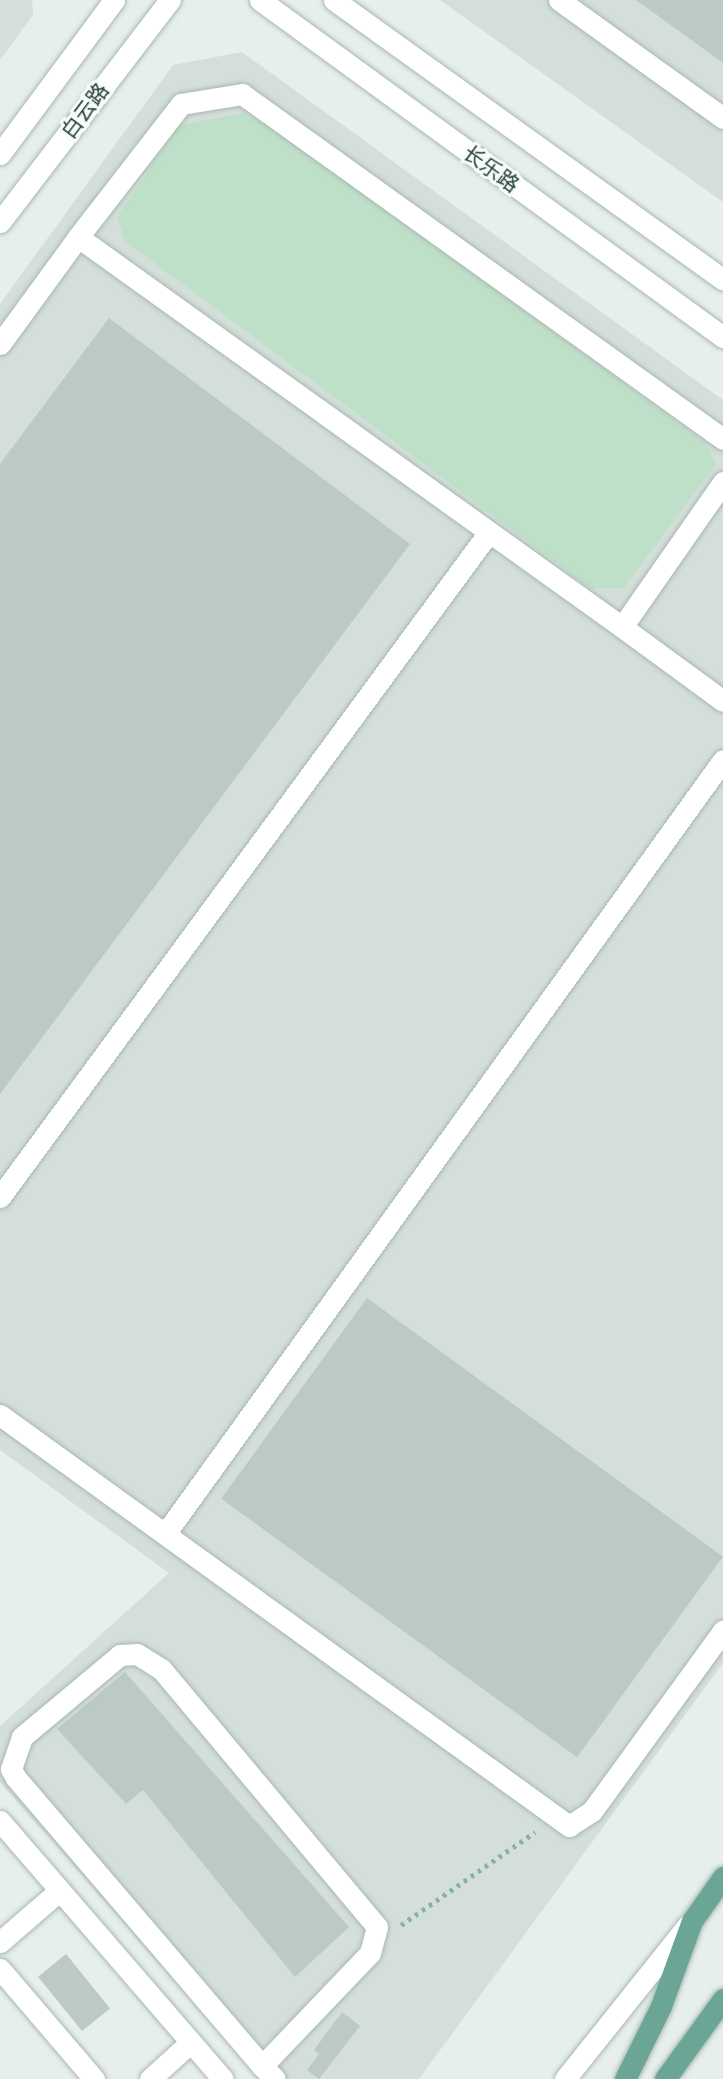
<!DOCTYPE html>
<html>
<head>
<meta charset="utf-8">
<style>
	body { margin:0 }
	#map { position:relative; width:723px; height:2079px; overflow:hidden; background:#e6efeb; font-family:"Source Sans 3","Noto Sans SC",sans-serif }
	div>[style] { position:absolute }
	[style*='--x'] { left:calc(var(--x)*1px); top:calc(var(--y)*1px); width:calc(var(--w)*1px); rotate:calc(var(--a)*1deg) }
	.built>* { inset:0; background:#d4dfda }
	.green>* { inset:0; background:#bfe0c8 }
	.building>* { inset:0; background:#bbcac4; transform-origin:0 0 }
	.path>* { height:4.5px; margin-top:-2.25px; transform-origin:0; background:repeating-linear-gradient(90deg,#86b3a5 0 3.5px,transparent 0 8.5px) }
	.roads { filter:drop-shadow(0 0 2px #a8b8b2) drop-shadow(0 0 2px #a8b8b2) }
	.minor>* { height:21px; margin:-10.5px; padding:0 10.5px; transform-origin:10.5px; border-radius:10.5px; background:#fff }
	.major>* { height:21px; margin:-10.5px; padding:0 10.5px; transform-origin:10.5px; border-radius:10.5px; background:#6aa596 }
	span { translate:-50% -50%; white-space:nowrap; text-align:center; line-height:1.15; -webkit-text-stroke:6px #f7fbf9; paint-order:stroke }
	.street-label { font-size:21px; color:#24423a }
</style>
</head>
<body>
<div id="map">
	<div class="built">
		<i style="clip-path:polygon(0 0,32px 0,33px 15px,0 60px)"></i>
		<i style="clip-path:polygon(440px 0,723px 0,723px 202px)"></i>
		<i style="clip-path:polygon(242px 52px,723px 400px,723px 1663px,419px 2079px,260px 2079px,0 1782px,0 1726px,169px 1573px,0 1450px,0 304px,173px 65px)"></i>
	</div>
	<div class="green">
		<i style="clip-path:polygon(243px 113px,281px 131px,705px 443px,716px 464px,624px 588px,591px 589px,125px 241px,117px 217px,180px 125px)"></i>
	</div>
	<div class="building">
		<i style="clip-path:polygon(636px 0,723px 0,723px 63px)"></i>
		<i style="clip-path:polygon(109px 318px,410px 544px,0 1094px,0 464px)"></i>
		<i style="left:367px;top:1298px;width:440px;height:248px;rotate:36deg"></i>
		<i style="clip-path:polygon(125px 1672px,349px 1927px,295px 1977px,143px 1790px,126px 1804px,57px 1729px)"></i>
		<i style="left:66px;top:1954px;width:70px;height:36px;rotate:51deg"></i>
		<i style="clip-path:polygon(342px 2012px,360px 2026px,319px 2079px,307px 2070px,319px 2054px,314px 2050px)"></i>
	</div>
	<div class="path">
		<i style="--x:401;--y:1925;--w:163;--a:-34.8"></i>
	</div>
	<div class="roads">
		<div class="minor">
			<i style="--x:260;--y:0;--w:573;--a:36.05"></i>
			<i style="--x:334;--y:0;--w:479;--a:35.7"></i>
			<i style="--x:559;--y:0;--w:202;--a:35.7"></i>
			<i style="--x:0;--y:154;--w:192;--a:-53.5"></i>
			<i style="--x:0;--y:222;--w:280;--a:-52.6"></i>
			<i style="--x:78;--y:237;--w:168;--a:-52.2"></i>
			<i style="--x:181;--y:104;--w:62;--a:-9.3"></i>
			<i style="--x:242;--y:94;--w:592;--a:35.65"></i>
			<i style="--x:0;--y:344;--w:132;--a:-53.9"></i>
			<i style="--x:78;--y:237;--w:669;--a:35.64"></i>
			<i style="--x:622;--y:627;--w:177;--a:-55.1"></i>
			<i style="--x:622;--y:627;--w:125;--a:36.2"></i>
			<i style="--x:0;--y:1197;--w:825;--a:-53.67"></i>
			<i style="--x:0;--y:1415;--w:702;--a:35.84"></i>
			<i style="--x:569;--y:1826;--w:27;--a:-33"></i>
			<i style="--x:592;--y:1811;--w:223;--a:-54"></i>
			<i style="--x:165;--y:1534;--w:954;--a:-54.21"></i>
			<i style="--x:0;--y:1821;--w:341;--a:49.2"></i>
			<i style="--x:0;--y:1942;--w:79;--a:-40.9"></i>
			<i style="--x:0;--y:1969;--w:145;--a:49.5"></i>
			<i style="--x:262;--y:2066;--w:156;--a:-46.3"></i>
			<i style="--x:370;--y:1953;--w:27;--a:-75"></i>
			<i style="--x:377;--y:1927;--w:336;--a:-129.9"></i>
			<i style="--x:161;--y:1669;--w:28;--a:-148"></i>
			<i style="--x:137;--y:1654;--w:17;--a:177"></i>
			<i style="--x:120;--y:1655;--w:128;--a:140.1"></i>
			<i style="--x:22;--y:1737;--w:34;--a:109"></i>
			<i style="--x:11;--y:1769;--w:10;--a:61"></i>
			<i style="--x:16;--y:1778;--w:379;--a:49.5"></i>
			<i style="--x:262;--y:2066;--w:18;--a:45"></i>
			<i style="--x:150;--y:2079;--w:55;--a:-42.1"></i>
			<i style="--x:565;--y:2079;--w:197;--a:-51.4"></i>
		</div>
		<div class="major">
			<i style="--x:625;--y:2079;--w:81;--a:-63.7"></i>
			<i style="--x:661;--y:2006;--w:90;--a:-70"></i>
			<i style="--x:692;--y:1921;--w:54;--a:-54.8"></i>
			<i style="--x:665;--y:2079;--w:99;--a:-54.1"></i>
		</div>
	</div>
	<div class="street-label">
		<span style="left:85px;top:111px;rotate:-53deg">白云路</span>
		<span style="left:491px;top:169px;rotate:36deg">长乐路</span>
	</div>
</div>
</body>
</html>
